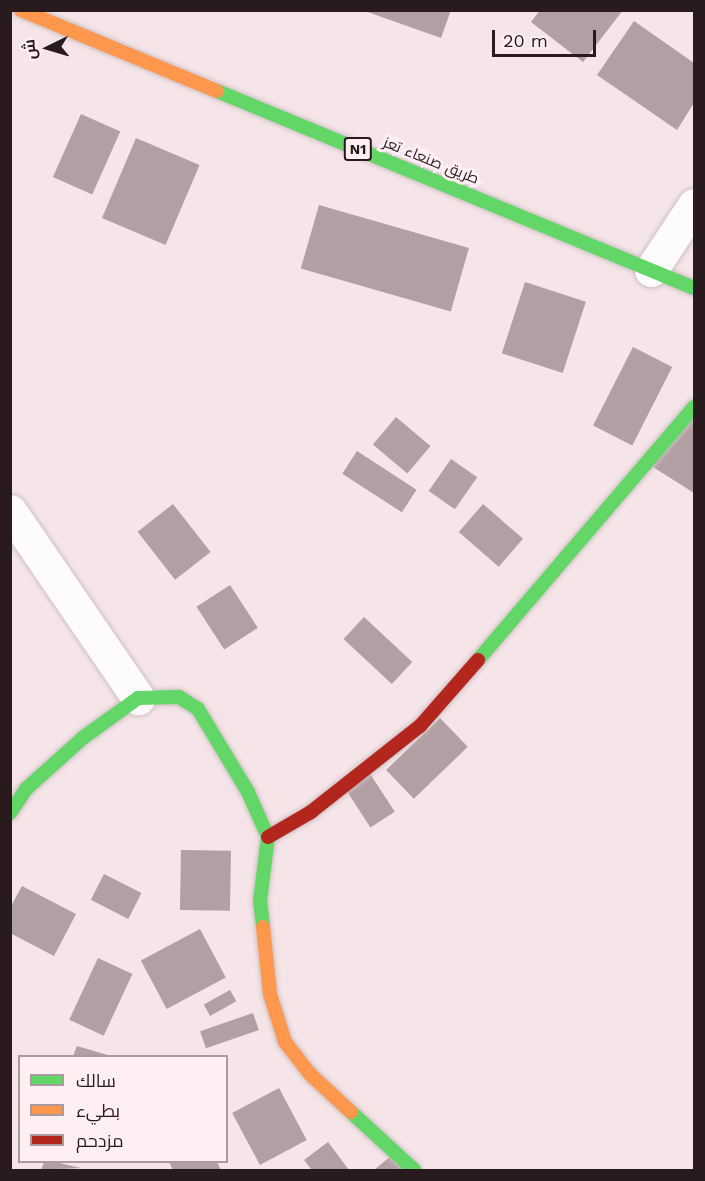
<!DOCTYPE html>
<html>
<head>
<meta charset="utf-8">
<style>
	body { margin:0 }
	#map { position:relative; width:705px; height:1181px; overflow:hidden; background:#f5e5e8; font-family:"Work Sans",Cairo,sans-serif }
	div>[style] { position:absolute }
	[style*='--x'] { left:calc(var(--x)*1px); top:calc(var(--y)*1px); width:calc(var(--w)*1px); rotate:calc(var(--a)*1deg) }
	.building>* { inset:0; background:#b19fa3; transform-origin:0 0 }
	.roads { filter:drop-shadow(0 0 2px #cec0c3) drop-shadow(0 0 2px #cec0c3) }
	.street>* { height:33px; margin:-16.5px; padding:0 16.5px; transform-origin:16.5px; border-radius:16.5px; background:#fefbfc }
	.fast>* { height:14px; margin:-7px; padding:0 7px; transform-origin:7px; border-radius:7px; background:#63d668 }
	.slow>* { height:14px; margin:-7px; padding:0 7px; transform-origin:7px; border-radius:7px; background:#ff974d }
	.jam>* { height:14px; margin:-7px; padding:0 7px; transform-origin:7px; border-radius:7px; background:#b3261e }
	span { translate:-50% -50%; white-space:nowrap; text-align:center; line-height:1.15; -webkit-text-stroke:6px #ffeff2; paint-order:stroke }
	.shield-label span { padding:2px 4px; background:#ffeff2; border:2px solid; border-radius:4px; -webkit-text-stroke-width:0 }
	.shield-label { font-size:14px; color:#281a1d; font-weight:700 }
	.street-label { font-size:15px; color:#281a1d }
	.frame { position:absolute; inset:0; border:12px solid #281a1d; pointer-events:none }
	.legend { position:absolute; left:18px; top:1055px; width:210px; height:108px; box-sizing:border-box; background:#ffeff2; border:2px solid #a99a9d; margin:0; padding:8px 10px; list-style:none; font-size:18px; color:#281a1d }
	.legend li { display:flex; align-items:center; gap:12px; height:30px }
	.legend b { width:30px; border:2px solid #a99a9d }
	.north { position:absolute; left:18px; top:18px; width:60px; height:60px; -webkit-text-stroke:4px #ffeff2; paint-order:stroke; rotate:265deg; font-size:16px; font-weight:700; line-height:24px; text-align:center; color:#281a1d }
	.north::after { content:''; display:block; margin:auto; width:21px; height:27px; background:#281a1d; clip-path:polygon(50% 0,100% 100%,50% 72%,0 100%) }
	.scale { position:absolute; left:492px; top:30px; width:104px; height:27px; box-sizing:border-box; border:3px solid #281a1d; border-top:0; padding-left:8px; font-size:18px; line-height:21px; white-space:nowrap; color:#281a1d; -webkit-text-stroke:4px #ffeff2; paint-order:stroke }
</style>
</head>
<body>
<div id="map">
	<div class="building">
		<i style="clip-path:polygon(362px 10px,451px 10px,441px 38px)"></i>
		<i style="clip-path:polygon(540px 10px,623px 10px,583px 62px,531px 22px)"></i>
		<i style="clip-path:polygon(634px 21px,694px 63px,694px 103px,677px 130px,597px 75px)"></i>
		<i style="left:81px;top:114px;width:43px;height:69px;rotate:24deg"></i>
		<i style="left:136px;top:138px;width:69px;height:87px;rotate:23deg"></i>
		<i style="left:319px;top:205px;width:156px;height:66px;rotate:16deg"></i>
		<i style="left:525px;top:282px;width:64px;height:75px;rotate:18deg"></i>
		<i style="left:633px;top:347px;width:44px;height:88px;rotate:27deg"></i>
		<i style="clip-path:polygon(694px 400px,694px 493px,653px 467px)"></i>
		<i style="left:396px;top:417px;width:45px;height:36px;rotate:40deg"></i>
		<i style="left:357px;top:451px;width:71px;height:27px;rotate:33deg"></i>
		<i style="left:451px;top:459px;width:32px;height:39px;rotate:35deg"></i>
		<i style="left:173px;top:504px;width:61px;height:45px;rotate:52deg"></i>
		<i style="left:483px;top:504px;width:53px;height:37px;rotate:41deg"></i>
		<i style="left:230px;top:585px;width:51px;height:40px;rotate:57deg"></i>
		<i style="left:364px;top:617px;width:66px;height:30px;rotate:43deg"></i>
		<i style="left:440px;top:718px;width:40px;height:75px;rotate:46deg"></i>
		<i style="left:367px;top:769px;width:51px;height:29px;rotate:57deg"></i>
		<i style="left:181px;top:850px;width:50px;height:60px;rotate:1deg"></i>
		<i style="left:104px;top:874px;width:42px;height:29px;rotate:27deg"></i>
		<i style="clip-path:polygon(22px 886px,76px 914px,54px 956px,10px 933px,10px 908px)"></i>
		<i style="left:200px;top:929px;width:55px;height:67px;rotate:62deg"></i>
		<i style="left:98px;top:958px;width:38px;height:68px;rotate:25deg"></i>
		<i style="left:230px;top:990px;width:13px;height:30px;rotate:61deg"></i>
		<i style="left:253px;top:1013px;width:18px;height:56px;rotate:71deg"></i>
		<i style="clip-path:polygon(77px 1046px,111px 1056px,73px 1056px)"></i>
		<i style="left:279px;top:1088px;width:59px;height:53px;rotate:62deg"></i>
		<i style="clip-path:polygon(328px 1142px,349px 1170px,312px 1170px,304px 1160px)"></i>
		<i style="clip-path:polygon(391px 1156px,404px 1170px,374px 1170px)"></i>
		<i style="clip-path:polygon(44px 1162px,55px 1162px,81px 1168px,41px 1170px)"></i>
		<i style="clip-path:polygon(169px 1162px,217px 1162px,221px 1170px,173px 1170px)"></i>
	</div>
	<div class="roads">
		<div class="street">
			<i style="--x:651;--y:270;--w:78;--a:-56.5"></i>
			<i style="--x:10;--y:511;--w:227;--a:55.6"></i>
		</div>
		<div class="fast">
			<i style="--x:217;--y:91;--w:516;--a:22.44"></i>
			<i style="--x:478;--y:660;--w:333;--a:-49.5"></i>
			<i style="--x:10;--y:813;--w:29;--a:-56"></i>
			<i style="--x:26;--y:789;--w:78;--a:-41.9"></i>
			<i style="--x:84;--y:737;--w:67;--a:-35.8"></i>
			<i style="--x:138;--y:698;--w:41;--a:-1.4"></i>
			<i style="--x:179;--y:697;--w:22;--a:32"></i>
			<i style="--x:198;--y:709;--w:97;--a:58.9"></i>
			<i style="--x:248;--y:792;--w:49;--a:66"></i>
			<i style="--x:268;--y:837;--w:64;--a:97.1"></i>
			<i style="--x:260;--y:901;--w:26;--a:83"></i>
			<i style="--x:351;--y:1112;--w:86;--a:42.6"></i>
		</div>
		<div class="slow">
			<i style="--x:21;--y:10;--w:212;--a:22.5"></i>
			<i style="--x:263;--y:927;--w:67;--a:84"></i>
			<i style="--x:270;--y:994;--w:50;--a:72.6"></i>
			<i style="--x:285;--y:1042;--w:41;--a:52"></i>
			<i style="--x:310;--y:1074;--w:56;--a:42.8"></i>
		</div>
		<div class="jam">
			<i style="--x:268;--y:837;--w:50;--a:-30.2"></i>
			<i style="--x:311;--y:812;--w:139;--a:-38.3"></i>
			<i style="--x:420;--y:726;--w:88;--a:-48.7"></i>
		</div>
	</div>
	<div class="shield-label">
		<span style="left:358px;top:149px">N1</span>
	</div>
	<div class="street-label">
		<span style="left:431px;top:161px;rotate:22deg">طريق صنعاء تعز</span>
	</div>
	<div class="frame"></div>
	<ul class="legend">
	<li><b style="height:8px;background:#63d668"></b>سالك</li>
	<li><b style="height:8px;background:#ff974d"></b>بطيء</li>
	<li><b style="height:8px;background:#b3261e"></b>مزدحم</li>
	</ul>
	<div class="north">ش</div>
	<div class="scale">20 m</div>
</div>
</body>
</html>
